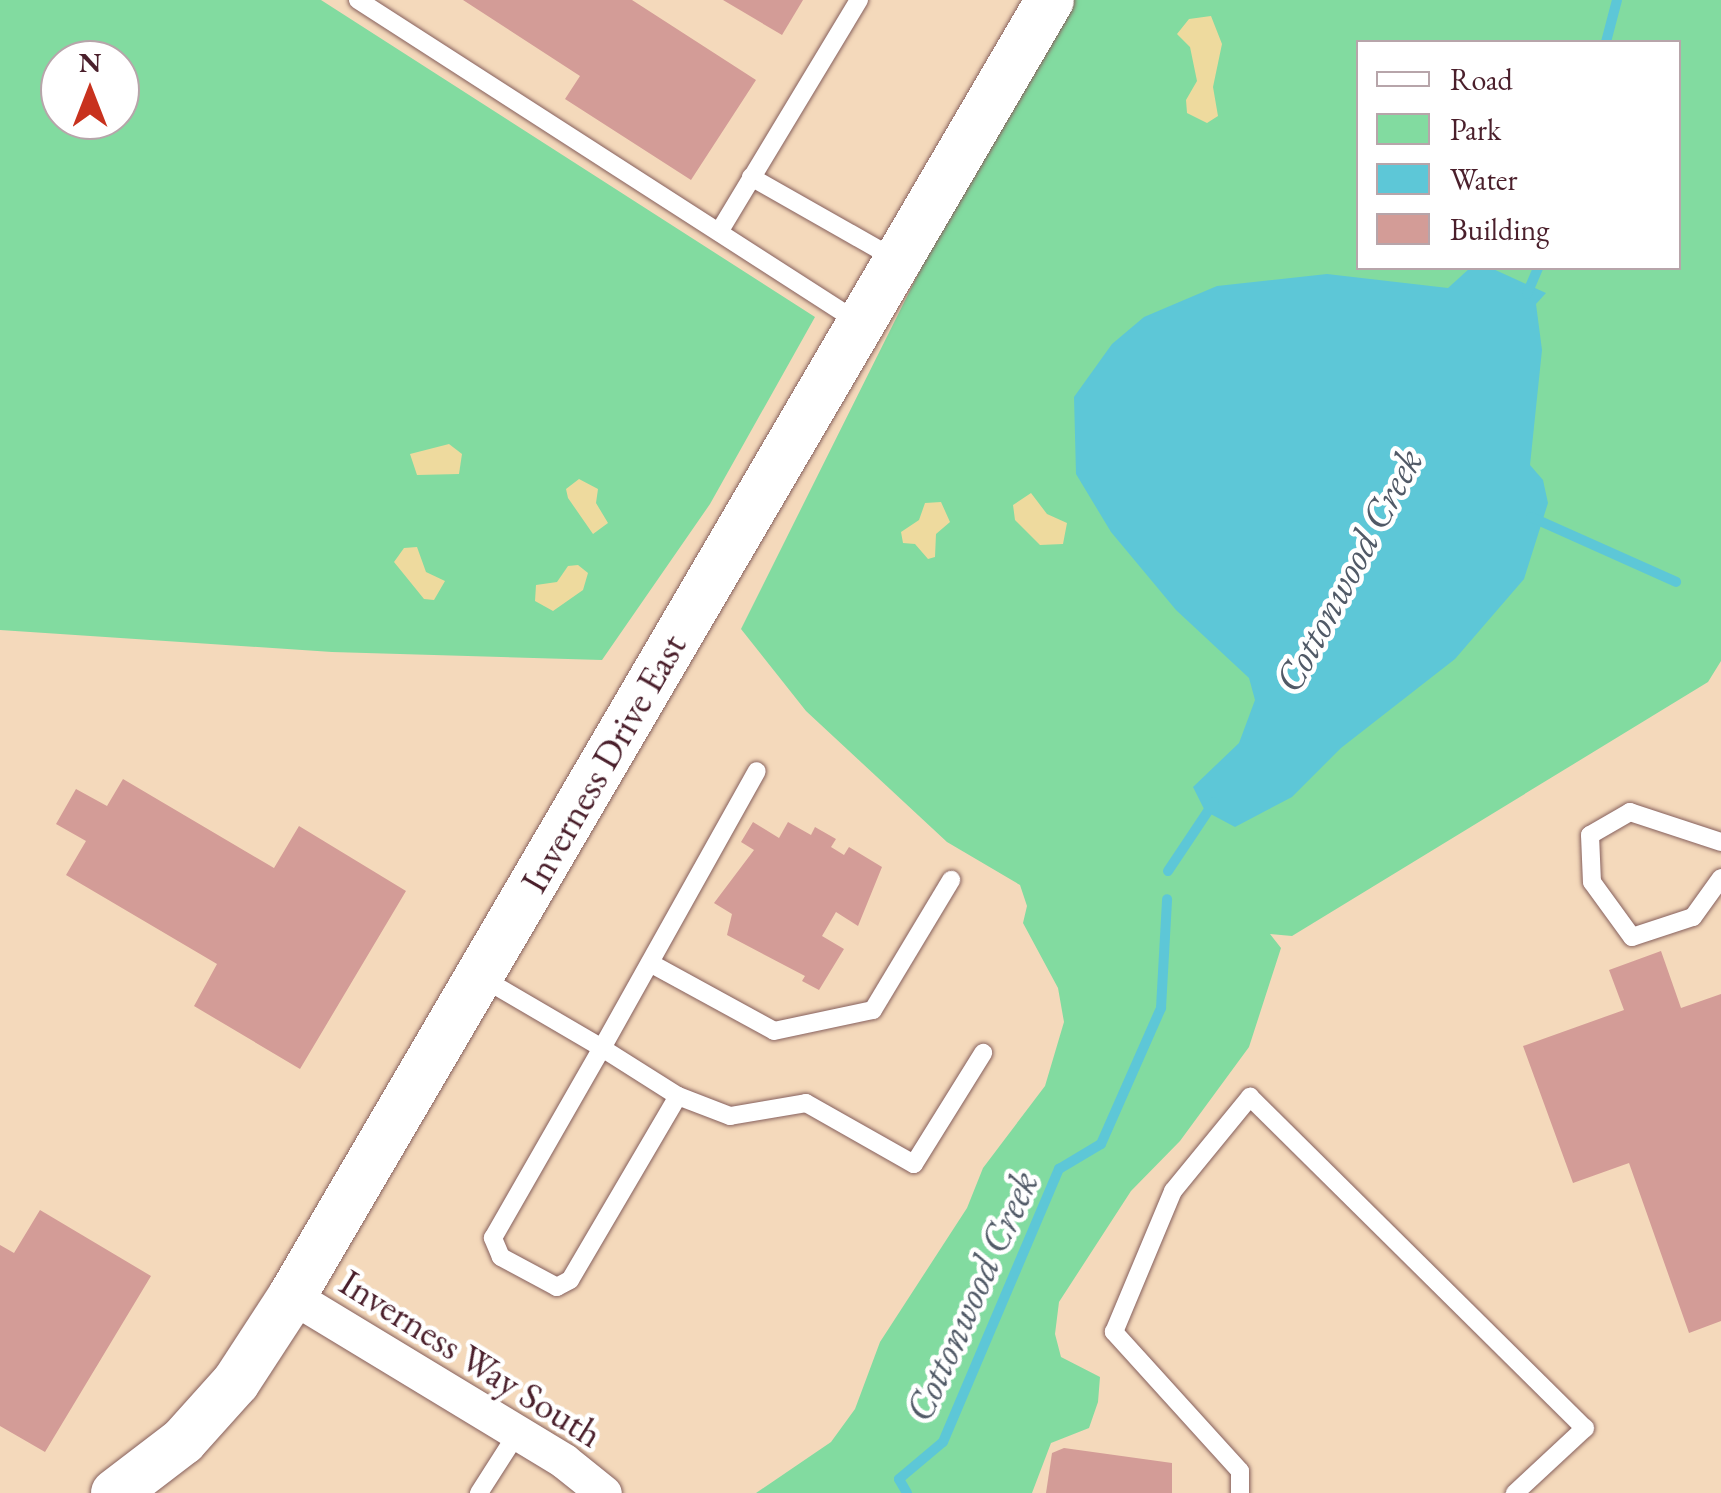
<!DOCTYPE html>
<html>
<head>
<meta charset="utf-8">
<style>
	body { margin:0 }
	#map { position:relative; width:1721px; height:1493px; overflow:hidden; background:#f4d9bb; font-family:"EB Garamond",serif }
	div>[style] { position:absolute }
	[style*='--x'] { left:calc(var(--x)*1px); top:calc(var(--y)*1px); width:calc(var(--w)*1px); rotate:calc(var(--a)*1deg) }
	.green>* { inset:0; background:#82dba0 }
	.sand>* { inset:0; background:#eeda9e }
	.water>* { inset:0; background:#5dc7d7 }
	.stream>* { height:10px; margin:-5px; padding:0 5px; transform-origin:5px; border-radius:5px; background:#5dc7d7 }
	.building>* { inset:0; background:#d39c97 }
	.roads { filter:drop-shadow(0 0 2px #86605d) drop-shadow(0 0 2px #86605d) }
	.service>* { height:18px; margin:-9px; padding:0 9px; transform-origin:9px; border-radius:9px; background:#fff }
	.minor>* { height:35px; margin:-17.5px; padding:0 17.5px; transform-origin:17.5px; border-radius:17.5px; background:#fff }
	.secondary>* { height:48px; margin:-24px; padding:0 24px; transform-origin:24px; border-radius:24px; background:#fff }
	span { translate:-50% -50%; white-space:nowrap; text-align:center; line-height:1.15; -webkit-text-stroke:9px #fff; paint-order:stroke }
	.street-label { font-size:38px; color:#4a1f2b }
	.water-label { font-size:40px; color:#515a67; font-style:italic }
	.legend { position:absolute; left:1356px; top:40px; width:325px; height:230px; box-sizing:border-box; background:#fff; border:2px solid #b7a5aa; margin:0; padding:12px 18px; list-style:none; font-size:30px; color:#4a1f2b }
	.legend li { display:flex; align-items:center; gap:20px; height:50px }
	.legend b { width:50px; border:2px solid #b7a5aa }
	.north { position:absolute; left:40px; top:40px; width:100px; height:100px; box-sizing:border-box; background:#fff; border:2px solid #b7a5aa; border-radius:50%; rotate:0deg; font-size:28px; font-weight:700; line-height:40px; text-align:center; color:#4a1f2b }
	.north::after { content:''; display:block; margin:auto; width:35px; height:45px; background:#c8321e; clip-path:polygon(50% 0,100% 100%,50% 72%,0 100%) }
</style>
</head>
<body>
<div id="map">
	<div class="green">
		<i style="clip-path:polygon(evenodd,0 0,321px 0,815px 317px,710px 504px,602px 660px,332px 652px,0 630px,0 0,60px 60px,120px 60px,120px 120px,60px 120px,60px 60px)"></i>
		<i style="clip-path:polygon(evenodd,1055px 0,1721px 0,1721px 661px,1708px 682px,1292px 936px,1270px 934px,1281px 948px,1249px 1047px,1180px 1141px,1131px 1191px,1059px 1302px,1055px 1334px,1061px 1357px,1100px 1377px,1098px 1402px,1089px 1428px,1051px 1443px,1032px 1493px,756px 1493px,831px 1442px,855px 1409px,880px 1342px,967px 1208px,983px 1168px,1045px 1086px,1064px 1022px,1058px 988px,1023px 923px,1027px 906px,1020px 885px,947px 842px,806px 711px,741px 629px,1055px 0,1358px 42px,1678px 42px,1678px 268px,1358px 268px,1358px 42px)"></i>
	</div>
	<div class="sand">
		<i style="clip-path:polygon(1211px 16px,1222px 44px,1213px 87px,1218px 116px,1207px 123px,1187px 113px,1186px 100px,1197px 81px,1190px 47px,1177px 34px,1189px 19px)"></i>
		<i style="clip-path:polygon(449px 444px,462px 454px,459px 474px,417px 475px,410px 454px)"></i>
		<i style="clip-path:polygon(579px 479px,598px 489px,596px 503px,608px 523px,593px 534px,568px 498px,566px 489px)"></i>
		<i style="clip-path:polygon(1031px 493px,1047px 514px,1067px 523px,1063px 544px,1040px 545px,1015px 520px,1013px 505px)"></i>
		<i style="clip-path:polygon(941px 502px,950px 522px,936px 534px,935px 557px,928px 559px,915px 544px,903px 543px,901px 532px,919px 520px,925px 503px)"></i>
		<i style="clip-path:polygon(417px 547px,426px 572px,445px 581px,434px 600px,424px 599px,394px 562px,404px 548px)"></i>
		<i style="clip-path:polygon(578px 565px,588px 573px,583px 590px,553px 611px,535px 601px,536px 585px,557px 582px,568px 566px)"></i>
	</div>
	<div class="water">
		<i style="clip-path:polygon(1470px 268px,1491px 268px,1546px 293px,1536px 304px,1542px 350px,1530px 465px,1543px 480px,1548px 503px,1524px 579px,1455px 659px,1341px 748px,1292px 797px,1235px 827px,1205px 811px,1193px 787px,1239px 743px,1255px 700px,1249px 678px,1176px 610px,1111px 532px,1076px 474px,1074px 397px,1112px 344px,1144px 317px,1217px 286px,1327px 274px,1448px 288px)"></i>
	</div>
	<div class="stream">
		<i style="--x:1606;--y:42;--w:43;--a:-75.3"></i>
		<i style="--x:1527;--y:294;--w:28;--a:-67"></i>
		<i style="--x:1531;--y:517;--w:159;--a:24.1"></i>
		<i style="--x:1168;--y:871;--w:83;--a:-56.3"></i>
		<i style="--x:907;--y:1493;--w:16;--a:-120"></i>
		<i style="--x:899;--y:1479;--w:57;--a:-40.1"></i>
		<i style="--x:943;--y:1442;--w:297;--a:-67"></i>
		<i style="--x:1059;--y:1169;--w:49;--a:-30.8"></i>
		<i style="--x:1101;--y:1144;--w:149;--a:-66.2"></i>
		<i style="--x:1161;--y:1008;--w:109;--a:-86.8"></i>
	</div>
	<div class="building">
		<i style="clip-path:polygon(463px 0,632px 0,756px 80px,691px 180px,565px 99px,580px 76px)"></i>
		<i style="clip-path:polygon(723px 0,803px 0,782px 35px)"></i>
		<i style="clip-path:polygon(123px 779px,274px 868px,299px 826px,406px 891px,300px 1069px,194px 1006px,217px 964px,66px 875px,86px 841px,56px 824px,76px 789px,107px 806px)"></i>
		<i style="clip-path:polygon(753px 822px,779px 838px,788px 822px,811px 835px,815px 827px,836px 839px,831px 847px,844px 855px,849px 847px,882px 867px,858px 926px,836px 912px,822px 936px,844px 949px,819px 990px,802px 981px,805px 976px,727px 935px,732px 914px,714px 903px,754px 850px,741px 842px)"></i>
		<i style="clip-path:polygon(1661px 951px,1681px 1008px,1721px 994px,1721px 1321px,1689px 1333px,1629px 1163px,1573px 1183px,1523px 1046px,1624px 1010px,1609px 970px)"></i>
		<i style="clip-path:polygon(40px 1210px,151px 1276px,45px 1452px,0 1426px,0 1245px,14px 1253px)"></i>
		<i style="clip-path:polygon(1064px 1448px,1172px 1463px,1172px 1493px,1046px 1493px,1052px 1453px)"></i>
	</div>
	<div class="roads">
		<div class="service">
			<i style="--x:358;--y:0;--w:595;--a:32.78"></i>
			<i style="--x:751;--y:177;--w:168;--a:29.6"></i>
			<i style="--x:719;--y:232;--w:271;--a:-58.9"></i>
			<i style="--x:1721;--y:842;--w:96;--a:-161.8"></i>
			<i style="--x:1630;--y:812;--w:46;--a:150.1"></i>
			<i style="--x:1590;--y:835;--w:47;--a:87.6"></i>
			<i style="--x:1592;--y:882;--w:68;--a:54"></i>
			<i style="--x:1632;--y:937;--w:64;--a:-18.2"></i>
			<i style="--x:1693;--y:917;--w:48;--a:-54.3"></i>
			<i style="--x:650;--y:963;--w:141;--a:28.7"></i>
			<i style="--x:774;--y:1031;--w:101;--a:-12"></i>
			<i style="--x:873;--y:1010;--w:152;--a:-59"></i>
			<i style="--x:479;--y:976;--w:143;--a:30.3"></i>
			<i style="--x:602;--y:1048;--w:317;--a:-60.8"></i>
			<i style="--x:602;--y:1048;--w:90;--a:32.3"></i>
			<i style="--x:678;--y:1096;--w:213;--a:120.4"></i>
			<i style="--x:570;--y:1280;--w:15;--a:152"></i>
			<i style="--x:557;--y:1287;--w:64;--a:-151.8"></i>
			<i style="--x:501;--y:1257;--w:21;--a:-113"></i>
			<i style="--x:493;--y:1238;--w:219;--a:-60.2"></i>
			<i style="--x:678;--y:1096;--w:56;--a:21"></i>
			<i style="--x:730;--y:1116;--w:77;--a:-9.7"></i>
			<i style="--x:806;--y:1103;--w:124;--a:29.5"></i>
			<i style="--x:914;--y:1164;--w:131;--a:-58.1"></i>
			<i style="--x:479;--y:1493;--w:72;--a:-57.4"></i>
			<i style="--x:1240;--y:1493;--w:22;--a:-90"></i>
			<i style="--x:1240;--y:1471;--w:188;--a:-132.2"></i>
			<i style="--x:1114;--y:1332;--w:153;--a:-67.3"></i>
			<i style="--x:1173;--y:1191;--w:122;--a:-50.7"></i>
			<i style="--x:1250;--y:1097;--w:471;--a:44.7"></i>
			<i style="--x:1585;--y:1428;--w:96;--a:137.1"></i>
		</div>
		<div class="minor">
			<i style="--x:292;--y:1296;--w:318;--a:31.2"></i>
			<i style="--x:564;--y:1461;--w:51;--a:38.7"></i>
		</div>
		<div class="secondary">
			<i style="--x:115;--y:1493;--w:86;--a:-37.4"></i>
			<i style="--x:183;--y:1441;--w:79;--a:-48.1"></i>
			<i style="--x:236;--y:1382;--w:103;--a:-56.9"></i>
			<i style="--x:292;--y:1296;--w:1501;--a:-59.68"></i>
		</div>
	</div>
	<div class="street-label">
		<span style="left:603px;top:763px;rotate:-60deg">Inverness Drive East</span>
		<span style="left:471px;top:1358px;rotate:32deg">Inverness Way South</span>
	</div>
	<div class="water-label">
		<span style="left:1348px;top:570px;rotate:-62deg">Cottonwood Creek</span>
		<span style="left:971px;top:1296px;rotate:-66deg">Cottonwood Creek</span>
	</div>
	<ul class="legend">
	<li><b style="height:12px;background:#fff"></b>Road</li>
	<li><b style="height:28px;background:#82dba0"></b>Park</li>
	<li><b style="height:28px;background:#5dc7d7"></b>Water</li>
	<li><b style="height:28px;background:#d39c97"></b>Building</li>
	</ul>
	<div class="north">N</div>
</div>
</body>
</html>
